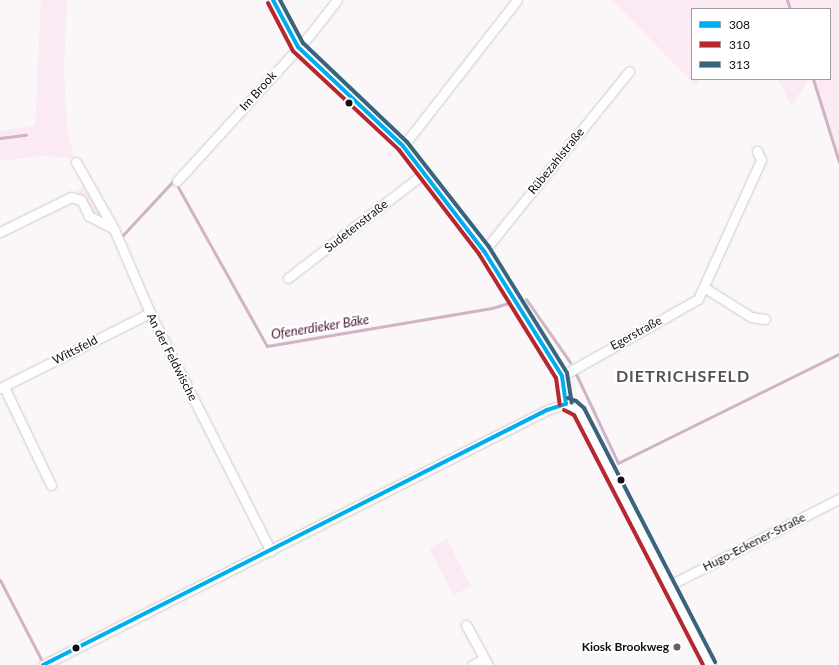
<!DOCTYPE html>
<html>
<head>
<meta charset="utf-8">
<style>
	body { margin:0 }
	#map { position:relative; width:839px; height:665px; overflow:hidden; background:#fbf7f9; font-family:Lato,sans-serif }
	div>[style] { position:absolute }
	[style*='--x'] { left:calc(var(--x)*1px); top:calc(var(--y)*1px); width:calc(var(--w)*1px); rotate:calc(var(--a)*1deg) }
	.green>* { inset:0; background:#fbeaf4; transform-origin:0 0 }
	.stream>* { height:3px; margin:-1.5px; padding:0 1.5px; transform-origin:1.5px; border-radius:1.5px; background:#d0b3c4 }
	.roads { filter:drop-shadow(0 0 1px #cdc9cb) drop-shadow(0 0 1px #cdc9cb) }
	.street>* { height:9px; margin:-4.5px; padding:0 4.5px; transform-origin:4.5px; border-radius:4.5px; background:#fefefe }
	.bus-1>* { height:4px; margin:-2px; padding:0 2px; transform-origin:2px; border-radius:2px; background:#00aeef }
	.bus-2>* { height:4px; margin:-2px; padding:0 2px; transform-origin:2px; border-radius:2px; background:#b7282e }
	.bus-3>* { height:4px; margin:-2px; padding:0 2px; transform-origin:2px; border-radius:2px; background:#38647d }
	.dots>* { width:11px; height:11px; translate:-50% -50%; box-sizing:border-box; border:2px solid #fff; border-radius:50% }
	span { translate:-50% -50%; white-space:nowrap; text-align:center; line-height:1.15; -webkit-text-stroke:4px #fff; paint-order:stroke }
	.street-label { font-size:12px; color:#110f10 }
	.poi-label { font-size:12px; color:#110f10; font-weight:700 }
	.right { translate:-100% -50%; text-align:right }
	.water-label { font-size:13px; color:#4a1838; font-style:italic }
	.district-label { font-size:16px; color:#575154; font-weight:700; letter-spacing:1px }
	.legend { position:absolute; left:691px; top:8px; width:140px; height:72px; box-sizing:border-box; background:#fff; border:1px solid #a09f9f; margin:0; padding:5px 7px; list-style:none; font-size:12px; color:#110f10 }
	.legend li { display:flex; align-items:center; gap:8px; height:20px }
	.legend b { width:20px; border:1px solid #a09f9f }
</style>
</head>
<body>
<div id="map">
	<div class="green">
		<i style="clip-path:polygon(41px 0,67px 0,64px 71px,67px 128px,75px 158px,41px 156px,0 161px,0 131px,35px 125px)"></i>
		<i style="clip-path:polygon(612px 0,839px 0,839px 162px,813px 79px,830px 79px,830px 9px,692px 9px,692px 79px,701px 79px,696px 86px)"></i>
		<i style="clip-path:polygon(778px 79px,809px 79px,791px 106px)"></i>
		<i style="clip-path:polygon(88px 184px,114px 229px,92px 218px,81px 200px,76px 190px)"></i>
		<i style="left:447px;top:539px;width:53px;height:20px;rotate:63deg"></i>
	</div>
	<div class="stream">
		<i style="--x:787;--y:0;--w:9;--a:72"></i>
		<i style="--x:813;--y:79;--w:87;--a:72.6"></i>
		<i style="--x:0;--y:138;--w:26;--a:-7"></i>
		<i style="--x:178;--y:187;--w:182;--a:60.8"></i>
		<i style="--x:267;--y:346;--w:228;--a:-9.6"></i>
		<i style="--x:492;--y:308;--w:17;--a:-17"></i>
		<i style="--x:121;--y:237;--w:78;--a:-47.1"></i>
		<i style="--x:526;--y:299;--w:77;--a:55.1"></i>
		<i style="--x:576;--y:374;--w:98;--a:64.7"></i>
		<i style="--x:618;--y:463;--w:246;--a:-26.3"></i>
		<i style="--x:0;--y:580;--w:91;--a:62.6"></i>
	</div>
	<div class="roads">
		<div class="street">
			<i style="--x:273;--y:0;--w:53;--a:62"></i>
			<i style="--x:298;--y:47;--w:144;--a:43.3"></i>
			<i style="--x:403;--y:146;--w:133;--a:52.4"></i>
			<i style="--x:484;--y:251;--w:147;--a:58"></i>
			<i style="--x:562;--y:376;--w:28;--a:82"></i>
			<i style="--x:403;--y:146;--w:185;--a:-52"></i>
			<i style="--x:76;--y:162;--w:77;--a:60.4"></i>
			<i style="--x:114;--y:229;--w:91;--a:66.8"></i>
			<i style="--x:150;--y:313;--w:267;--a:63.1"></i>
			<i style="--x:177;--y:181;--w:195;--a:-47.7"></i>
			<i style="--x:308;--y:37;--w:47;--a:-51.9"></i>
			<i style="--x:0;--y:232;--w:79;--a:-26.2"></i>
			<i style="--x:71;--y:197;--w:10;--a:17"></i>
			<i style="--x:81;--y:200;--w:18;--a:63"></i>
			<i style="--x:89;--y:216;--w:28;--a:27"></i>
			<i style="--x:484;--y:251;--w:231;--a:-51.1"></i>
			<i style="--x:288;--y:278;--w:170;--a:-37.6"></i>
			<i style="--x:705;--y:288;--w:54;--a:32.2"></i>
			<i style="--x:751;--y:317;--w:14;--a:8"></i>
			<i style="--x:562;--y:376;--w:156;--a:-29.5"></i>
			<i style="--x:698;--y:299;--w:153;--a:-65.6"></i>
			<i style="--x:761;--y:160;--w:10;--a:-114"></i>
			<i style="--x:4;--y:387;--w:109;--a:64.4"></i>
			<i style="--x:0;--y:388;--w:168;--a:-26.6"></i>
			<i style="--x:668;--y:586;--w:192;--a:-27"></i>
			<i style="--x:466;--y:625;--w:46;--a:61.2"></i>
			<i style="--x:43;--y:665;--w:565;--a:-26.84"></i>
			<i style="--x:547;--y:410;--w:20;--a:-18"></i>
			<i style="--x:566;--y:404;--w:7;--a:16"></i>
			<i style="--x:573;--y:406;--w:8;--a:40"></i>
			<i style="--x:579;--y:411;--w:286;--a:62.7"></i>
			<i style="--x:472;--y:665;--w:13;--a:-27"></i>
		</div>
	</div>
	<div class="bus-1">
		<i style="--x:273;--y:0;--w:53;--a:62"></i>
		<i style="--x:298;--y:47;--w:144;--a:43.3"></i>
		<i style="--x:403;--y:146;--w:133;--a:52.4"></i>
		<i style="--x:484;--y:251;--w:147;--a:58"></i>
		<i style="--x:562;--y:376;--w:28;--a:82"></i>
		<i style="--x:43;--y:665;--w:565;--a:-26.84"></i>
		<i style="--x:547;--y:410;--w:20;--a:-18"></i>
	</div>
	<div class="bus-2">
		<i style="--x:268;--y:3;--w:54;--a:62.5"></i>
		<i style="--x:293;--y:51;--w:145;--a:43"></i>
		<i style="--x:399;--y:150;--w:131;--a:52.4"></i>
		<i style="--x:479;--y:254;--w:146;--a:58.2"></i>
		<i style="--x:556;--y:378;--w:27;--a:82"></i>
		<i style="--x:564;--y:410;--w:11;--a:27"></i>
		<i style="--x:574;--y:415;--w:281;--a:62.7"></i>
	</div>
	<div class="bus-3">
		<i style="--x:280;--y:0;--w:49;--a:61.9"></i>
		<i style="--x:303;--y:43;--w:144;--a:43.6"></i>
		<i style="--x:407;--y:142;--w:133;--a:52"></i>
		<i style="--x:489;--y:247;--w:148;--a:58.2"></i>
		<i style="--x:567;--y:373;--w:30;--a:81"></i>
		<i style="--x:568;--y:398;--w:9;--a:21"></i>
		<i style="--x:576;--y:401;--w:11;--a:41"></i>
		<i style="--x:584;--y:408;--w:286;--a:62.7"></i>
	</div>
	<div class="dots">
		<i style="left:349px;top:103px;background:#110f10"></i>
		<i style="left:621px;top:480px;background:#110f10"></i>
		<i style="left:677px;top:647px;background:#636062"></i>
		<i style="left:76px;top:648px;background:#110f10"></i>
	</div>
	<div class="street-label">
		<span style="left:258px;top:91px;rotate:-48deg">Im Brook</span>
		<span style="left:556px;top:161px;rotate:-51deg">Rübezahlstraße</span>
		<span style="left:356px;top:226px;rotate:-38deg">Sudetenstraße</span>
		<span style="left:636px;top:333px;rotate:-29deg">Egerstraße</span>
		<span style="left:75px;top:350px;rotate:-27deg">Wittsfeld</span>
		<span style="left:172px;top:357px;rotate:63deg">An der Feldwische</span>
		<span style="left:754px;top:542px;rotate:-27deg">Hugo-Eckener-Straße</span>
	</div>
	<div class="poi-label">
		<span class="right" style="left:669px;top:647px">Kiosk Brookweg</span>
	</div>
	<div class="water-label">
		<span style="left:320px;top:327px;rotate:-9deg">Ofenerdieker Bäke</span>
	</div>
	<div class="district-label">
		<span style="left:683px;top:376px">DIETRICHSFELD</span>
	</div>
	<ul class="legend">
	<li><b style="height:5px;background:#00aeef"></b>308</li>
	<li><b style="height:5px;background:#b7282e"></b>310</li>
	<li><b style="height:5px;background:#38647d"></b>313</li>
	</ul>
</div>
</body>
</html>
